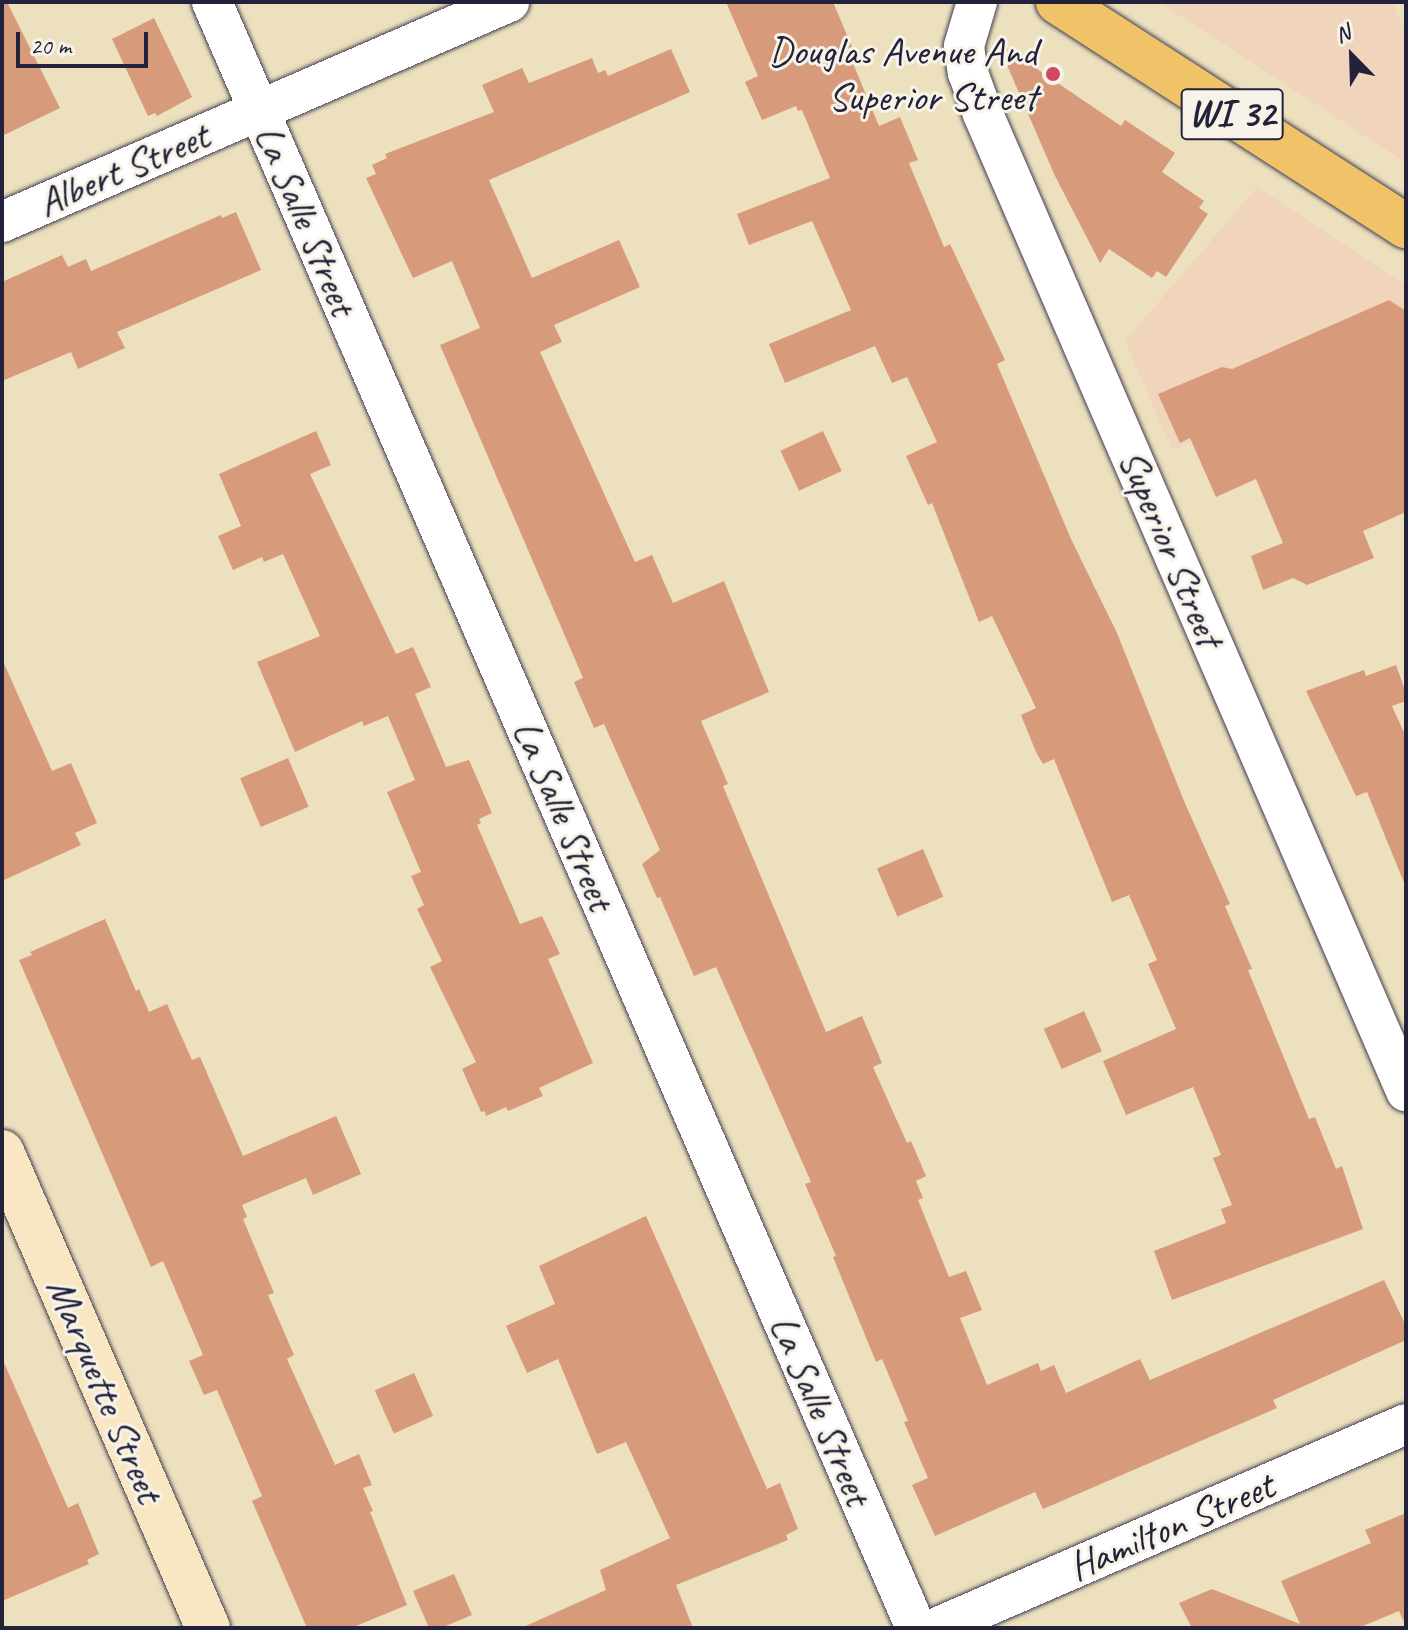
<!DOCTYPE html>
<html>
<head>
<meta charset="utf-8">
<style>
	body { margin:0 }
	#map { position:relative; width:1408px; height:1630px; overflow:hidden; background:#ede0bf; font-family:Caveat,sans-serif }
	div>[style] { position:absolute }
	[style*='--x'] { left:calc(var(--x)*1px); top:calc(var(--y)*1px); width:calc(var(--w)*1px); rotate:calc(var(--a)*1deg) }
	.built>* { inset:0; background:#f0d5bc }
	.building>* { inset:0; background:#d79b7b; transform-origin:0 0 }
	.roads { filter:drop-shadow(0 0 2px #403e4f) drop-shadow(0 0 2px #403e4f) }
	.street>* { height:40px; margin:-20px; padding:0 20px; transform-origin:20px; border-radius:20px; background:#fff }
	.secondary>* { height:44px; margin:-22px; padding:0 22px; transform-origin:22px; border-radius:22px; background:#f9e7c3 }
	.primary>* { height:44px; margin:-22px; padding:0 22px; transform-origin:22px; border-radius:22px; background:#f1c369 }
	.dots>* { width:22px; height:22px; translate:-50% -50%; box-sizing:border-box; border:4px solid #f7f3e8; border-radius:50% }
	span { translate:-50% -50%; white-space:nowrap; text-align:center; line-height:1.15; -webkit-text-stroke:6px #f7f3e8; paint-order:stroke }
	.shield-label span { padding:2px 6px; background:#f7f3e8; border:2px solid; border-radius:6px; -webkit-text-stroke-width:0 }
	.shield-label { font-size:38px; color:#22223b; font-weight:700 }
	.poi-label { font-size:40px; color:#22223b }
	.right { translate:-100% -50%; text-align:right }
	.street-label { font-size:40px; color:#22223b }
	.frame { position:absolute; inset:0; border:4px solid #22223b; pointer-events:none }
	.north { position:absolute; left:1312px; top:16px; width:80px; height:80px; -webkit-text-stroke:6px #f7f3e8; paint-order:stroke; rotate:337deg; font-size:22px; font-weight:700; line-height:32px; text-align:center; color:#22223b }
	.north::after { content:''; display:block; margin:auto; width:28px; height:36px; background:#22223b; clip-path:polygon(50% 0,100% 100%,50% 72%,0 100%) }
	.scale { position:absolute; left:16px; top:32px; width:132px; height:36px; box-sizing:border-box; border:4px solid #22223b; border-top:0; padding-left:10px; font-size:24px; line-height:28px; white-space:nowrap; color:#22223b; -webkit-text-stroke:6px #f7f3e8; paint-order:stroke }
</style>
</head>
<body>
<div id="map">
	<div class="built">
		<i style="clip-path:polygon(1159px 2px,1392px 2px,1406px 32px,1406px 163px)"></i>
		<i style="clip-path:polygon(1257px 187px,1406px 285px,1406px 462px,1296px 396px,1172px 450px,1125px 341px)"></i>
	</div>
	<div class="building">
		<i style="clip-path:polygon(2px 2px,7px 2px,60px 108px,2px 136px)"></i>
		<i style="clip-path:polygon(726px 2px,833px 2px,852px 47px,847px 49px,879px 126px,900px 117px,918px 160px,909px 163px,944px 247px,950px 244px,1005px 360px,997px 364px,1071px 539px,1117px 633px,1184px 801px,1230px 904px,1225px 906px,1252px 969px,1248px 970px,1309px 1119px,1315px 1117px,1336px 1169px,1342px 1166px,1363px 1229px,1172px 1300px,1154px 1251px,1226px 1223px,1221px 1209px,1232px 1205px,1213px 1158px,1221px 1155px,1193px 1087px,1126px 1115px,1103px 1061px,1176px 1029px,1148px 964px,1157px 960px,1129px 895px,1112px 902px,1054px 759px,1043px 764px,1036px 752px,1021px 715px,1036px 708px,992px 616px,979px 622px,932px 503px,928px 505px,906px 456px,937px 442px,907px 377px,892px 383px,875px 346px,785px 383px,769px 344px,851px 310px,812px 221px,749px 245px,737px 214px,830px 178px,802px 110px,798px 111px,796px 106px,762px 120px,745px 82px,758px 76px)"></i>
		<i style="clip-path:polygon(154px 18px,192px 97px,157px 116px,155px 113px,148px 116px,112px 39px)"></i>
		<i style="clip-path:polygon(997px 42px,1121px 126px,1125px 120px,1175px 153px,1162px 172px,1204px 201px,1199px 208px,1208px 214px,1166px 277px,1157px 271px,1152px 278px,1109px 249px,1100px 263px,1055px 176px)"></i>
		<i style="clip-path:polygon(671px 49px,690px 92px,489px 180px,532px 278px,619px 240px,640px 287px,554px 325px,562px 342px,540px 352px,635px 562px,652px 555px,673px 603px,724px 581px,769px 692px,701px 721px,728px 784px,723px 786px,826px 1032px,862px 1016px,882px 1063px,873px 1067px,907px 1143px,911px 1141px,926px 1176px,916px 1181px,923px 1198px,918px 1200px,949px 1277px,966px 1271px,982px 1310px,960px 1318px,987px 1385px,1038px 1363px,1041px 1371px,1054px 1365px,1066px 1393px,1140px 1359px,1150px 1380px,1384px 1280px,1406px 1326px,1406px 1340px,1273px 1400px,1277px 1408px,1043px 1509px,1035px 1492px,935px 1536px,912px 1485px,928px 1478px,904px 1422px,908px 1421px,882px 1359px,876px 1362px,833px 1257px,836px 1256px,805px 1184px,811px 1182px,716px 967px,694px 976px,660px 897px,657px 898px,642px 864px,660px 850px,604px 724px,594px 728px,574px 682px,583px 678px,440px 345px,480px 328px,452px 261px,413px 278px,366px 178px,376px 174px,372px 165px,387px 158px,385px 154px,494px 112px,482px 85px,522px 68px,529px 83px,592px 58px,598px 73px,605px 70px,608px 76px)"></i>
		<i style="clip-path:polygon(236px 212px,261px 270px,117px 332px,125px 348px,78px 369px,71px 352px,2px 381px,2px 282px,62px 255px,68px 267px,86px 259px,91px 271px,221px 215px,222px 218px)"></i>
		<i style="clip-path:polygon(1389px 300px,1406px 311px,1406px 512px,1363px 531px,1374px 558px,1307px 585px,1293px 578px,1263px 590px,1251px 556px,1283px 543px,1256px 479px,1216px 497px,1190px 438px,1180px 443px,1158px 394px,1222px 367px,1232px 369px)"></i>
		<i style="clip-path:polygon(316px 431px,331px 465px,310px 474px,396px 654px,413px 647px,431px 687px,415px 694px,446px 767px,469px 760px,492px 813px,479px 819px,481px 823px,477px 825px,520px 924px,542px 916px,560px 954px,548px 959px,593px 1063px,539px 1088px,543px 1096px,508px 1111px,506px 1107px,486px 1116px,485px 1111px,481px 1112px,462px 1069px,476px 1062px,430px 967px,442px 961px,417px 909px,424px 905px,411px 876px,421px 872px,387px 792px,415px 780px,388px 716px,364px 726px,362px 721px,295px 752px,257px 662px,320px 636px,283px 554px,264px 562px,262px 557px,233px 570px,218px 536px,241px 526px,219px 474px)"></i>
		<i style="left:823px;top:431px;width:44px;height:47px;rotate:65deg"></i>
		<i style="clip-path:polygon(2px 659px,52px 771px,71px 763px,97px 823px,75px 833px,81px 845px,2px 881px)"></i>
		<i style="clip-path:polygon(1396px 665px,1406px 693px,1406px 701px,1392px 706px,1406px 737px,1405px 885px,1367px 792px,1356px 796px,1306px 691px,1364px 670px,1366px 676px)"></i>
		<i style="left:288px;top:758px;width:53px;height:52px;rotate:67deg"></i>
		<i style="left:923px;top:849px;width:52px;height:50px;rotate:67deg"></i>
		<i style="clip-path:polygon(105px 919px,136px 991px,139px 989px,149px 1012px,167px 1004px,192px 1060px,200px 1057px,243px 1156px,336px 1116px,361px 1174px,313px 1195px,306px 1178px,242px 1205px,247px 1217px,243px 1219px,274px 1293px,268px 1295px,294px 1355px,287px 1359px,335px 1465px,359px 1454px,372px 1485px,363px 1488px,373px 1511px,370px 1512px,407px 1605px,351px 1628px,307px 1628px,252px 1501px,262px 1496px,217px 1390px,204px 1395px,189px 1361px,203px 1355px,163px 1261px,151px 1267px,19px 960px,32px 955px,30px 952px)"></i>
		<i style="left:1084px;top:1011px;width:44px;height:44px;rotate:66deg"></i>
		<i style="clip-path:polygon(646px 1216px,767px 1489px,780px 1483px,798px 1529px,786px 1535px,788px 1540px,676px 1585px,693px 1628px,521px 1628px,606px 1590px,600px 1570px,670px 1538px,626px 1442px,597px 1454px,558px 1359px,527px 1373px,506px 1326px,555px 1304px,539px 1266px)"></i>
		<i style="clip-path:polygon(2px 1358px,68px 1508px,78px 1503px,99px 1554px,87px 1560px,89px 1564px,2px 1601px)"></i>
		<i style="left:414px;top:1373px;width:47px;height:43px;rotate:66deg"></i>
		<i style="clip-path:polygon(1406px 1513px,1406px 1626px,1399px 1611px,1358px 1628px,1192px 1628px,1179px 1603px,1212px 1589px,1300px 1624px,1281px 1581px,1371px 1543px,1365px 1530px)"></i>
		<i style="clip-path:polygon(454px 1574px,472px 1615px,441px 1628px,429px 1628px,413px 1591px)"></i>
	</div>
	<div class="roads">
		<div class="street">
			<i style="--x:212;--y:2;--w:1772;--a:66.59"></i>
			<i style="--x:977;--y:2;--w:46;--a:106.5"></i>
			<i style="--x:964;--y:46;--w:27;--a:82"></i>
			<i style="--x:968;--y:73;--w:44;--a:69.9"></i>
			<i style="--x:983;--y:114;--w:1065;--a:66.59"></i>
			<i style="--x:2;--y:222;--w:553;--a:-23.46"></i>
			<i style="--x:936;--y:1628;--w:512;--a:-23.46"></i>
		</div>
		<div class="secondary">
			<i style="--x:2;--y:1152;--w:519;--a:66.6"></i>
		</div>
		<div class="primary">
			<i style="--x:1058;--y:2;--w:414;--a:32.8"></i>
		</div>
	</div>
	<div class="dots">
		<i style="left:1053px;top:74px;background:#d1495b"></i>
	</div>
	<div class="shield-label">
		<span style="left:1232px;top:114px">WI 32</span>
	</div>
	<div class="poi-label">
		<span class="right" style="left:1037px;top:74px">Douglas Avenue And<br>Superior Street</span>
	</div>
	<div class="street-label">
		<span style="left:123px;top:169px;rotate:-23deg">Albert Street</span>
		<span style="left:306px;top:220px;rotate:67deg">La Salle Street</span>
		<span style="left:1171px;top:548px;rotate:67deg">Superior Street</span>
		<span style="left:564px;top:815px;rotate:67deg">La Salle Street</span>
		<span style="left:105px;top:1390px;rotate:67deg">Marquette Street</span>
		<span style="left:821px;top:1410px;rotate:67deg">La Salle Street</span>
		<span style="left:1171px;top:1526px;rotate:-23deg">Hamilton Street</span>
	</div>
	<div class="frame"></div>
	<div class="north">N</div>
	<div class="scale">20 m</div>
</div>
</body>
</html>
